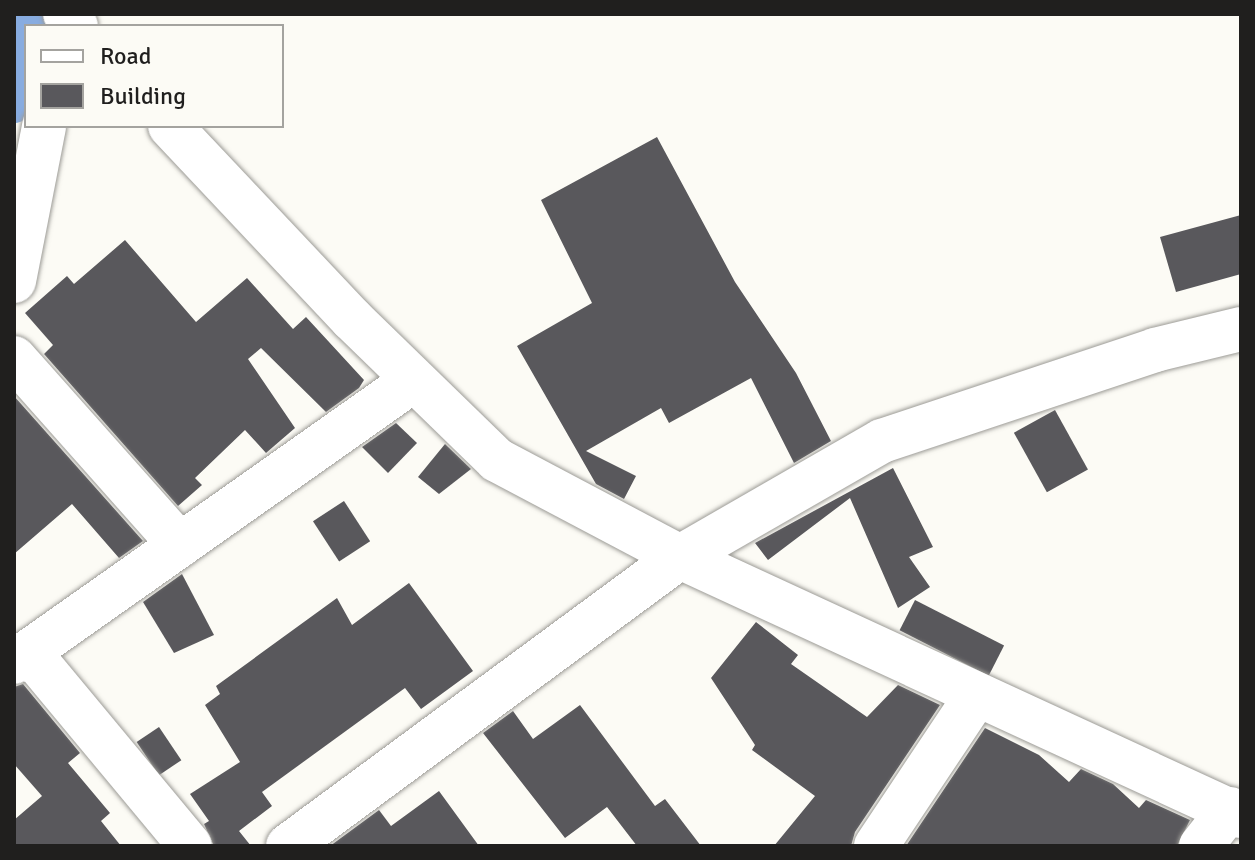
<!DOCTYPE html>
<html>
<head>
<meta charset="utf-8">
<style>
	body { margin:0 }
	#map { position:relative; width:1255px; height:860px; overflow:hidden; background:#fcfbf5; font-family:Signika,sans-serif }
	div>[style] { position:absolute }
	[style*='--x'] { left:calc(var(--x)*1px); top:calc(var(--y)*1px); width:calc(var(--w)*1px); rotate:calc(var(--a)*1deg) }
	.canal>* { height:40px; margin:-20px; padding:0 20px; transform-origin:20px; border-radius:20px; background:#88ace0 }
	.building>* { inset:0; background:#59585c; transform-origin:0 0 }
	.roads { filter:drop-shadow(0 0 2px #9c9b96) drop-shadow(0 0 2px #9c9b96) }
	.minor>* { height:44px; margin:-22px; padding:0 22px; transform-origin:22px; border-radius:22px; background:#fff }
	span { translate:-50% -50%; white-space:nowrap; text-align:center; line-height:1.15; -webkit-text-stroke:8px #fcfbf5; paint-order:stroke }
	.frame { position:absolute; inset:0; border:16px solid #201f1e; pointer-events:none }
	.legend { position:absolute; left:24px; top:24px; width:260px; height:104px; box-sizing:border-box; background:#fcfbf5; border:2px solid #a4a39f; margin:0; padding:10px 14px; list-style:none; font-size:24px; color:#201f1e }
	.legend li { display:flex; align-items:center; gap:16px; height:40px }
	.legend b { width:40px; border:2px solid #a4a39f }
</style>
</head>
<body>
<div id="map">
	<div class="canal">
		<i style="--x:31;--y:26;--w:12;--a:-81"></i>
		<i style="--x:14;--y:103;--w:56;--a:-77.7"></i>
	</div>
	<div class="building">
		<i style="clip-path:polygon(657px 137px,735px 282px,796px 373px,831px 441px,794px 463px,751px 378px,669px 423px,661px 408px,586px 451px,636px 476px,624px 499px,596px 484px,517px 346px,592px 303px,541px 200px)"></i>
		<i style="clip-path:polygon(1241px 215px,1241px 274px,1176px 292px,1160px 237px)"></i>
		<i style="clip-path:polygon(125px 240px,196px 322px,247px 278px,293px 329px,306px 317px,364px 380px,359px 388px,326px 412px,261px 348px,248px 359px,295px 428px,266px 453px,245px 430px,195px 478px,202px 485px,178px 506px,44px 354px,53px 345px,25px 313px,67px 276px,74px 284px)"></i>
		<i style="clip-path:polygon(14px 396px,143px 541px,119px 558px,72px 504px,14px 554px)"></i>
		<i style="left:1055px;top:410px;width:68px;height:47px;rotate:61deg"></i>
		<i style="clip-path:polygon(396px 423px,417px 443px,388px 473px,362px 447px)"></i>
		<i style="clip-path:polygon(445px 444px,471px 469px,439px 494px,418px 477px)"></i>
		<i style="clip-path:polygon(893px 468px,933px 547px,909px 557px,930px 587px,898px 608px,850px 498px,768px 560px,755px 543px)"></i>
		<i style="left:344px;top:501px;width:48px;height:37px;rotate:57deg"></i>
		<i style="clip-path:polygon(182px 574px,214px 635px,174px 653px,143px 602px)"></i>
		<i style="clip-path:polygon(409px 583px,473px 671px,421px 709px,405px 688px,262px 792px,272px 806px,239px 831px,251px 846px,214px 846px,204px 824px,209px 821px,190px 794px,240px 762px,205px 705px,220px 694px,216px 686px,337px 598px,352px 625px)"></i>
		<i style="left:915px;top:600px;width:100px;height:34px;rotate:27deg"></i>
		<i style="clip-path:polygon(756px 622px,798px 655px,791px 664px,867px 717px,898px 685px,940px 705px,855px 832px,851px 846px,774px 846px,815px 796px,752px 750px,755px 745px,711px 678px)"></i>
		<i style="clip-path:polygon(23px 684px,80px 753px,68px 763px,110px 813px,101px 821px,121px 846px,14px 846px,14px 820px,42px 796px,14px 764px,14px 687px)"></i>
		<i style="clip-path:polygon(580px 705px,655px 806px,665px 799px,701px 846px,637px 846px,607px 807px,565px 838px,483px 733px,513px 711px,533px 739px)"></i>
		<i style="left:159px;top:727px;width:40px;height:27px;rotate:56deg"></i>
		<i style="clip-path:polygon(985px 728px,1039px 755px,1069px 782px,1081px 769px,1113px 784px,1139px 808px,1146px 800px,1190px 820px,1177px 846px,906px 846px)"></i>
		<i style="clip-path:polygon(439px 791px,479px 846px,330px 846px,379px 810px,391px 826px)"></i>
	</div>
	<div class="roads">
		<div class="minor">
			<i style="--x:65;--y:14;--w:16;--a:47"></i>
			<i style="--x:170;--y:126;--w:265;--a:46.7"></i>
			<i style="--x:352;--y:319;--w:202;--a:44.2"></i>
			<i style="--x:497;--y:460;--w:207;--a:27.9"></i>
			<i style="--x:680;--y:557;--w:618;--a:24.78"></i>
			<i style="--x:14;--y:281;--w:158;--a:-79"></i>
			<i style="--x:14;--y:358;--w:250;--a:48.4"></i>
			<i style="--x:29;--y:652;--w:252;--a:50.3"></i>
			<i style="--x:14;--y:662;--w:488;--a:-35.2"></i>
			<i style="--x:288;--y:846;--w:487;--a:-36.4"></i>
			<i style="--x:680;--y:557;--w:233;--a:-29.9"></i>
			<i style="--x:882;--y:441;--w:288;--a:-18.4"></i>
			<i style="--x:1155;--y:350;--w:89;--a:-13.7"></i>
			<i style="--x:876;--y:846;--w:180;--a:-56.3"></i>
			<i style="--x:1201;--y:846;--w:47;--a:-51.9"></i>
		</div>
	</div>
	<div class="frame"></div>
	<ul class="legend">
	<li><b style="height:10px;background:#fff"></b>Road</li>
	<li><b style="height:22px;background:#59585c"></b>Building</li>
	</ul>
</div>
</body>
</html>
